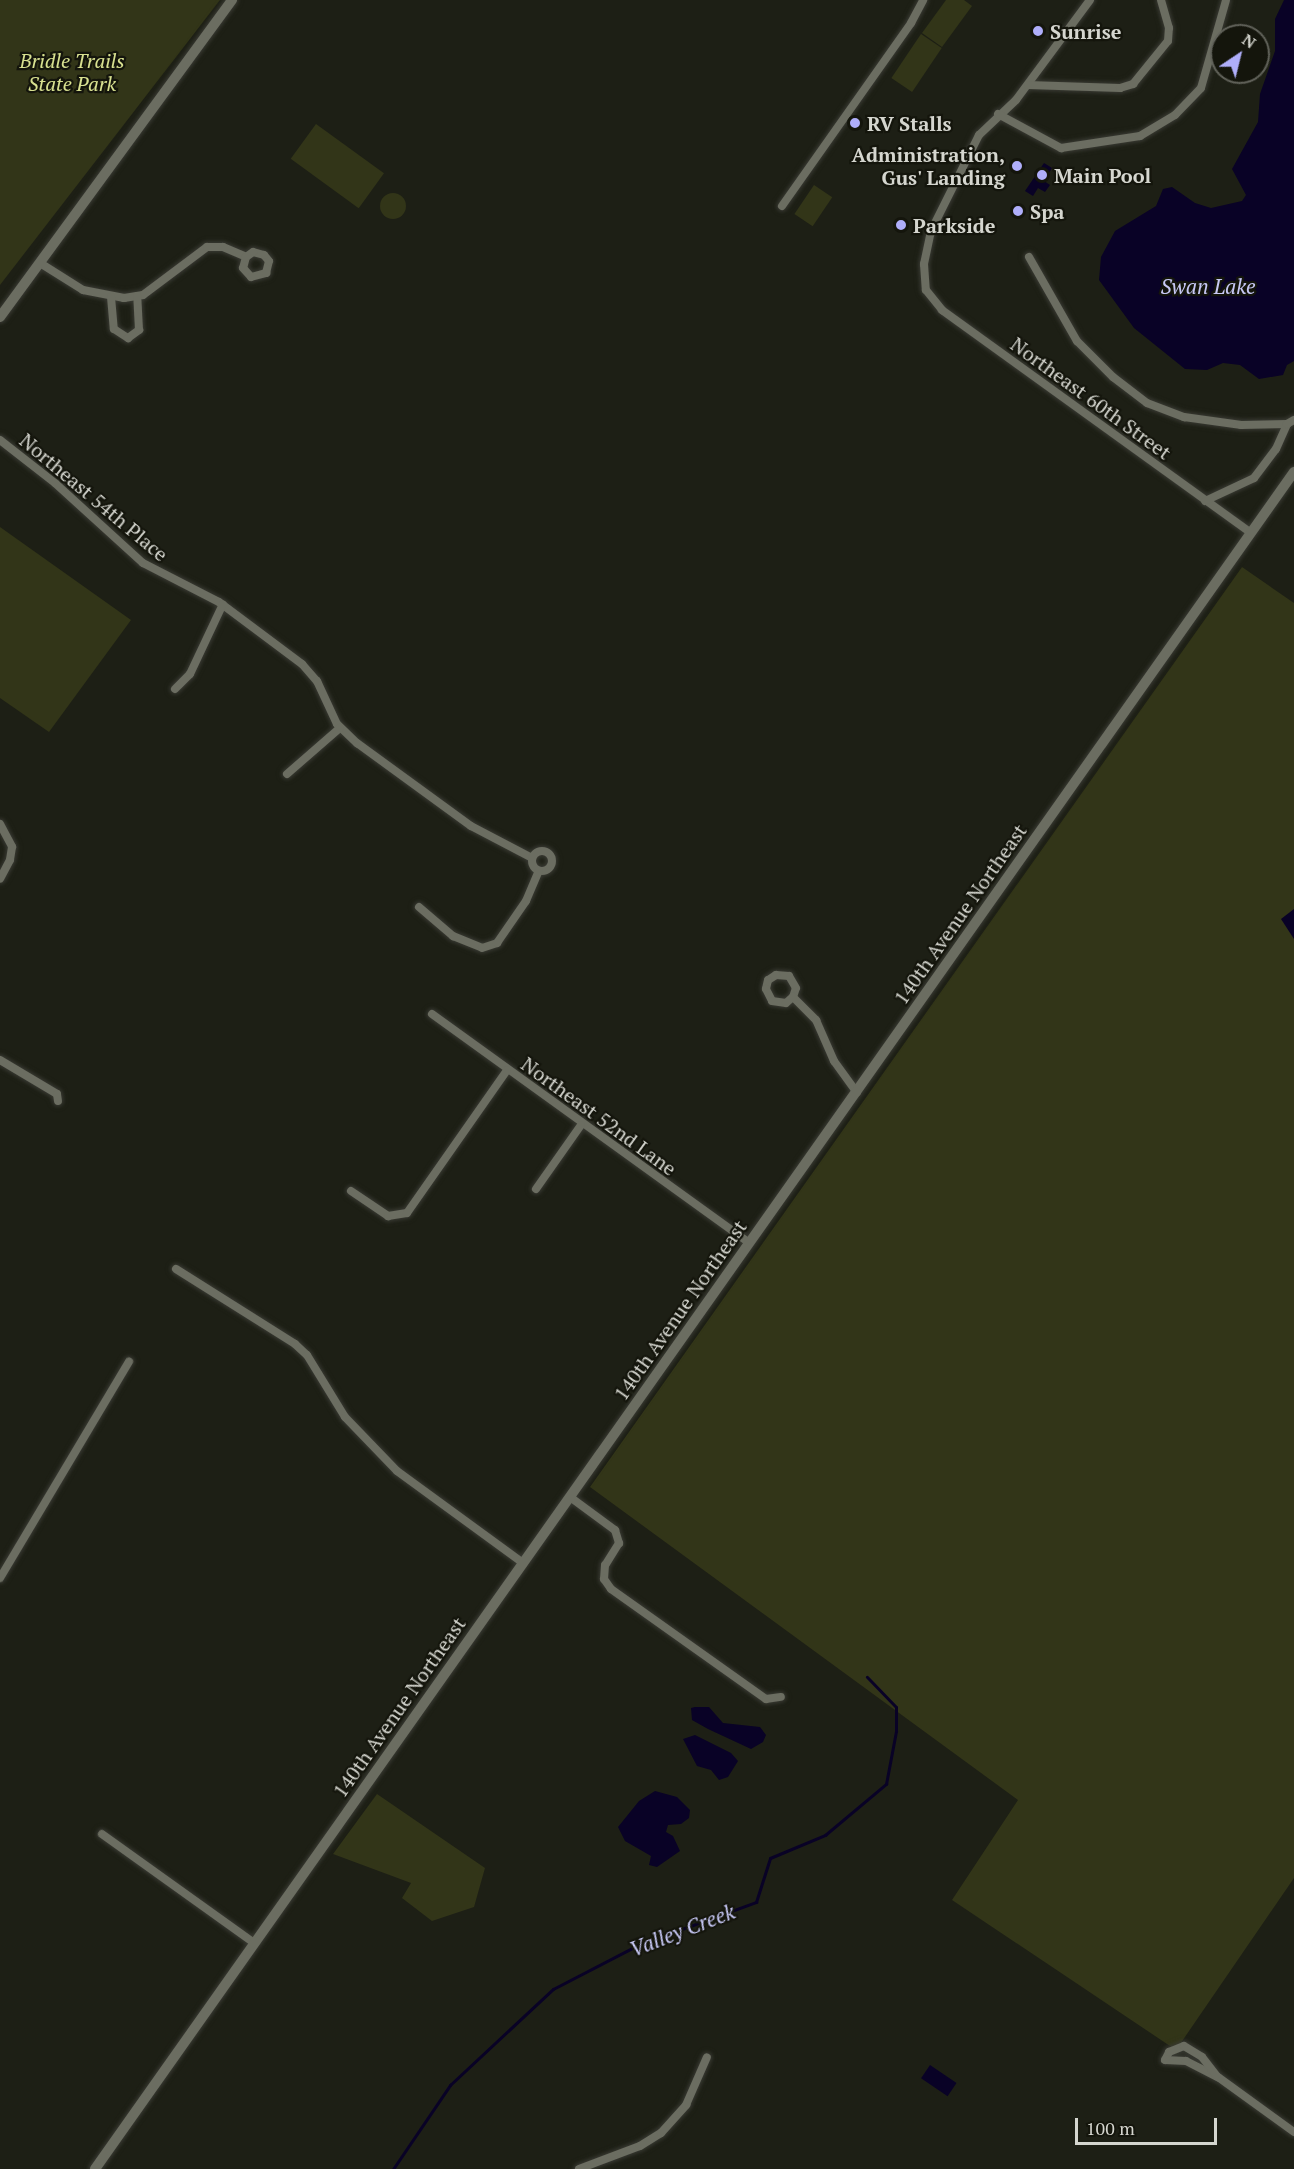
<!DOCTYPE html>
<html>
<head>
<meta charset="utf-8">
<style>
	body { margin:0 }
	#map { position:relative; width:1294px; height:2169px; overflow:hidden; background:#1d1f15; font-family:"PT Serif",serif }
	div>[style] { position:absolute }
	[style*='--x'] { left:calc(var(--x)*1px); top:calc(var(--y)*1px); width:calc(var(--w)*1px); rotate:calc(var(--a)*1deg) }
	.green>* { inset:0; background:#323518; transform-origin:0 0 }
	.round { border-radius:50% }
	.water>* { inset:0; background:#090226; transform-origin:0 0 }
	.stream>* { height:3px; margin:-1.5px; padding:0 1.5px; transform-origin:1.5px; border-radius:1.5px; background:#090226 }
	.roads { filter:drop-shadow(0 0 2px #393a33) drop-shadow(0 0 2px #393a33) }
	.minor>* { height:8px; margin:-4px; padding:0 4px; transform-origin:4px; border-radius:4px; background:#6b6d61 }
	.minor>.ring { margin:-4px; padding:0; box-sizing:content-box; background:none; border:8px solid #6b6d61; border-radius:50% }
	.tertiary>* { height:10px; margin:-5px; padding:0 5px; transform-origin:5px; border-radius:5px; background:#6b6d61 }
	.dots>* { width:16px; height:16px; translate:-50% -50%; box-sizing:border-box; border:3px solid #14150c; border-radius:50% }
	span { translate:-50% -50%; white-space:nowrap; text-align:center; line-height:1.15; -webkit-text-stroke:4.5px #14150c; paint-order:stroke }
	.poi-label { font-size:20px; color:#d5d6cf; font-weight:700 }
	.left { translate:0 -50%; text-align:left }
	.right { translate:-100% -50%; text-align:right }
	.park-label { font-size:20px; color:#d8e190; font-style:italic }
	.street-label { font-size:20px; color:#d5d6cf }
	.water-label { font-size:21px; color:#c7c8f5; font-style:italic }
	.north { position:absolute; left:1210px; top:24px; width:60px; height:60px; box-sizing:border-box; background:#14150c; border:2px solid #61625a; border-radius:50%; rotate:35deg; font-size:16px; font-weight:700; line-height:24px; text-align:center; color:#d5d6cf }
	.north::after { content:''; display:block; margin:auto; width:21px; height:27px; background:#afaefa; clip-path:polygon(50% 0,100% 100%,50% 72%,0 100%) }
	.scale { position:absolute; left:1075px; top:2118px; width:142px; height:27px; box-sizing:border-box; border:3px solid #d5d6cf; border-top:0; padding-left:8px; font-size:18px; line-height:21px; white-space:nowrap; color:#d5d6cf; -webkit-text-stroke:4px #14150c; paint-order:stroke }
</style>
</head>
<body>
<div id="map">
	<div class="green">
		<i style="clip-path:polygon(0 0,220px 0,0 285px)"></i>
		<i style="clip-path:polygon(946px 0,964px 0,972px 6px,942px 47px,922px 33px)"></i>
		<i style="left:921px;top:34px;width:25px;height:53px;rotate:34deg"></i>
		<i style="left:316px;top:124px;width:84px;height:43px;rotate:36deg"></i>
		<i style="left:814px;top:185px;width:22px;height:35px;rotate:34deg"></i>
		<i class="round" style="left:380px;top:193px;width:26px;height:26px"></i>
		<i style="clip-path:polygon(0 527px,131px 620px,49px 732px,0 698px)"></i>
		<i style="clip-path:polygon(1242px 567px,1294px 603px,1294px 1878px,1176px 2050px,952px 1900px,1018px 1800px,590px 1487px)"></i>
		<i style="clip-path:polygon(377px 1794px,485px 1868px,474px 1907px,432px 1921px,402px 1898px,411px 1883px,333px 1854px)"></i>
	</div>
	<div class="water">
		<i style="clip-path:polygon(1284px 0,1294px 0,1294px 361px,1287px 365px,1283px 375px,1259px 379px,1240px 365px,1223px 363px,1207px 370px,1185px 369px,1134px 328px,1099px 280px,1101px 257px,1115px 231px,1156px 206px,1163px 189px,1172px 187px,1195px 203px,1211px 208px,1242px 201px,1246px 195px,1232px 169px,1258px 122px,1260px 94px,1275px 51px,1275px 19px)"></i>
		<i style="clip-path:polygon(1044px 163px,1052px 168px,1044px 181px,1050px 185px,1045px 192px,1038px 188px,1033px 196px,1025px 191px)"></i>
		<i style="clip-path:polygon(1294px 909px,1294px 939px,1281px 919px)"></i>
		<i style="clip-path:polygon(695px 1707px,709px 1707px,723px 1723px,760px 1727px,766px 1735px,763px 1742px,751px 1749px,708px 1729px,692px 1720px,691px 1708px)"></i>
		<i style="clip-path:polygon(695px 1735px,731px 1753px,738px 1761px,728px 1777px,719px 1780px,711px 1770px,697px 1766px,683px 1739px)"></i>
		<i style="clip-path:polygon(655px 1791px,677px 1797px,690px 1810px,689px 1818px,681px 1824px,668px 1825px,666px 1832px,673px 1836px,680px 1851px,657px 1867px,649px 1865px,651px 1856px,625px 1841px,618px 1827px,639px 1801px)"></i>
		<i style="left:930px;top:2065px;width:32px;height:16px;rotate:34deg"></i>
	</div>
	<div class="stream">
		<i style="--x:393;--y:2169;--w:102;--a:-55.8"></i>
		<i style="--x:450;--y:2085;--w:141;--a:-43"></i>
		<i style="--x:553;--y:1989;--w:96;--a:-27.4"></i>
		<i style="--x:638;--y:1945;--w:126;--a:-20"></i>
		<i style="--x:756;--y:1902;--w:46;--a:-72.3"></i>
		<i style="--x:770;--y:1858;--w:60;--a:-22.7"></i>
		<i style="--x:825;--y:1835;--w:80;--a:-39.9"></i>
		<i style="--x:886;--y:1784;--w:54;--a:-79.3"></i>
		<i style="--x:896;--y:1731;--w:24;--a:-90"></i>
		<i style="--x:896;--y:1707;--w:42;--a:-134"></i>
	</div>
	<div class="roads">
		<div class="minor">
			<i style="--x:1090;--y:0;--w:124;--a:126.5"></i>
			<i style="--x:1016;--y:100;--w:51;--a:136.6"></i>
			<i style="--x:979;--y:135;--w:107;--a:116.6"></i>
			<i style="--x:931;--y:231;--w:34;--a:102"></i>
			<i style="--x:924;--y:264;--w:26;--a:86"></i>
			<i style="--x:926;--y:290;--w:26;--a:51"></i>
			<i style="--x:942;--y:310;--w:381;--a:35.8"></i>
			<i style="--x:1028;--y:85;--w:92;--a:1.9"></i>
			<i style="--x:1120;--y:88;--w:14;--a:-17"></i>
			<i style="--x:1133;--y:84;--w:55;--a:-50.9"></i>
			<i style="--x:1168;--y:41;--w:13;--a:-86"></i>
			<i style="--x:1169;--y:28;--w:29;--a:-106"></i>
			<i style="--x:998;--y:114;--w:72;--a:28.4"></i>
			<i style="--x:1061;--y:148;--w:80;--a:-8.6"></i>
			<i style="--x:1140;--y:136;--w:41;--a:-31"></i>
			<i style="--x:1175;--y:115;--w:37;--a:-46"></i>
			<i style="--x:1201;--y:88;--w:91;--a:-74.1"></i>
			<i style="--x:782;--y:206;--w:224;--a:-54.8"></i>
			<i style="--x:911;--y:23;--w:26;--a:-62"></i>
			<i style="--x:1029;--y:257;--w:97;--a:60.3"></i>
			<i style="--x:1077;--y:341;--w:51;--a:45"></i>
			<i style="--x:1113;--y:377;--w:43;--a:37.4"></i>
			<i style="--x:1147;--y:403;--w:40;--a:21"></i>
			<i style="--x:1184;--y:417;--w:58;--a:8"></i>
			<i style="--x:1241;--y:425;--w:46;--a:-1.2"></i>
			<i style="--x:40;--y:263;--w:51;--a:32.1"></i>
			<i style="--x:83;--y:290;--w:42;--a:11"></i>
			<i style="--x:124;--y:298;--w:19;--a:-9"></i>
			<i style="--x:143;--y:295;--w:80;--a:-36.9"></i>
			<i style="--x:207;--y:247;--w:16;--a:0"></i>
			<i style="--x:223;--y:247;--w:25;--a:23"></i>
			<i style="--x:246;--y:257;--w:11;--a:105"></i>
			<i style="--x:243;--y:268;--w:12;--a:48"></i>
			<i style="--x:251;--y:277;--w:16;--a:-15"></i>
			<i style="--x:266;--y:273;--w:12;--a:-76"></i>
			<i style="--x:269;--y:261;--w:8;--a:-130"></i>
			<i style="--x:264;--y:255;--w:11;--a:-165"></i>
			<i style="--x:253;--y:252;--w:9;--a:144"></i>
			<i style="--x:111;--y:297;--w:32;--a:85"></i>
			<i style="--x:114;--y:329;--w:17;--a:33"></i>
			<i style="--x:128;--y:338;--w:14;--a:-36"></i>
			<i style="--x:139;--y:330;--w:34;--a:-93"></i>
			<i style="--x:0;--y:440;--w:70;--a:38"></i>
			<i style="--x:55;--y:483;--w:119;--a:42.3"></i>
			<i style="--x:143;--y:563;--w:85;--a:27.2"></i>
			<i style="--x:219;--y:602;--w:104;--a:36.8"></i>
			<i style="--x:302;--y:664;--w:23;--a:49"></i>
			<i style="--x:317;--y:681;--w:47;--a:65.1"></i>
			<i style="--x:337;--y:724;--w:28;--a:44"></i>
			<i style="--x:357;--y:743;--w:141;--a:36.1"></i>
			<i style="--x:471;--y:826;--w:69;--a:27.7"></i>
			<i style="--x:1205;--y:501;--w:54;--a:-25.1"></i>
			<i style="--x:1254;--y:478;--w:36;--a:-53"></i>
			<i style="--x:1276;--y:449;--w:27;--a:-66"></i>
			<i style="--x:1287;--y:424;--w:8;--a:-30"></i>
			<i style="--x:175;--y:689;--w:21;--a:-45"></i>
			<i style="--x:190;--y:674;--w:77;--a:-64.8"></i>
			<i style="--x:287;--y:774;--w:70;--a:-41"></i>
			<i style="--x:0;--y:824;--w:26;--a:62"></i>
			<i style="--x:12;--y:847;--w:13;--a:99"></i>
			<i style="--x:10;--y:860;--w:21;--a:118"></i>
			<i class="ring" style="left:532px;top:851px;width:12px;height:12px"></i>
			<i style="--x:419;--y:907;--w:45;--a:40.5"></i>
			<i style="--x:453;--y:936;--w:31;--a:22"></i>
			<i style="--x:482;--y:948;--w:16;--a:-18"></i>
			<i style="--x:497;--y:943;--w:51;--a:-55.4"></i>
			<i style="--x:526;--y:901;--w:33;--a:-67"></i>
			<i style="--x:793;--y:997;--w:9;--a:-72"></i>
			<i style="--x:796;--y:988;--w:14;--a:-120"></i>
			<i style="--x:789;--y:976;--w:13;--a:-176"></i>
			<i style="--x:776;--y:975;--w:9;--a:148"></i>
			<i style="--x:768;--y:980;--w:9;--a:103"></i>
			<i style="--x:766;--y:989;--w:13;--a:63"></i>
			<i style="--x:772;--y:1001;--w:14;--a:8"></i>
			<i style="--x:786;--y:1003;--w:9;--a:-41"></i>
			<i style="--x:793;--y:997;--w:33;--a:45"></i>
			<i style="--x:816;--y:1020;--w:45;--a:66.3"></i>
			<i style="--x:834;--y:1061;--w:39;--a:54"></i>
			<i style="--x:432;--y:1014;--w:391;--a:35.8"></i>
			<i style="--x:0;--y:1060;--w:66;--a:30.8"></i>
			<i style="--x:57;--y:1094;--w:7;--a:82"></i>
			<i style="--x:536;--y:1189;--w:78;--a:-54.9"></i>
			<i style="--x:351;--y:1191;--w:45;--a:34"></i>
			<i style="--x:388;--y:1216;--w:19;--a:-9"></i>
			<i style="--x:407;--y:1213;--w:174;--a:-55"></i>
			<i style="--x:176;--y:1269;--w:141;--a:32.2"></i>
			<i style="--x:295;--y:1344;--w:16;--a:43"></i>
			<i style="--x:307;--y:1355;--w:73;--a:58.5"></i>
			<i style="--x:345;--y:1417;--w:75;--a:46.1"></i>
			<i style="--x:397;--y:1471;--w:156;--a:36.1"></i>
			<i style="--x:570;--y:1497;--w:56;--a:36.3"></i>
			<i style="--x:615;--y:1530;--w:14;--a:73"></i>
			<i style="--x:619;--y:1543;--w:26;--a:122"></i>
			<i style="--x:605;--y:1565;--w:14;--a:94"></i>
			<i style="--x:604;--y:1579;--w:12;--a:55"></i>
			<i style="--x:611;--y:1589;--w:190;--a:35.4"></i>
			<i style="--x:766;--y:1699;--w:15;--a:-8"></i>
			<i style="--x:0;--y:1578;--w:252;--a:-59.2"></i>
			<i style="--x:102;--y:1834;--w:187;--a:35.6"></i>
			<i style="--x:1165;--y:2060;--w:21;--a:3"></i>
			<i style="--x:1186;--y:2061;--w:36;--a:27"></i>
			<i style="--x:1218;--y:2077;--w:94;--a:35.9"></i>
			<i style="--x:1165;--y:2060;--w:9;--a:-63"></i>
			<i style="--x:1169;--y:2052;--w:16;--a:-22"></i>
			<i style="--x:1184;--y:2046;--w:21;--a:31"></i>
			<i style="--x:1202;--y:2057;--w:23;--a:52"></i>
			<i style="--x:579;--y:2169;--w:65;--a:-20.7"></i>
			<i style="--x:640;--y:2146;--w:25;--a:-32"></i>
			<i style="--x:661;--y:2133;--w:38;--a:-48"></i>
			<i style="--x:686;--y:2105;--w:52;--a:-66.4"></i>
		</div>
		<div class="tertiary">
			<i style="--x:0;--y:317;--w:393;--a:-53.8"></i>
			<i style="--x:95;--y:2169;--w:2078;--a:-54.76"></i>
		</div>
	</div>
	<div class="dots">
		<i style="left:1038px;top:31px;background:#afaefa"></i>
		<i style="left:855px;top:123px;background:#afaefa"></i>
		<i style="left:1017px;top:166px;background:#afaefa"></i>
		<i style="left:1042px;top:175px;background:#afaefa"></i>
		<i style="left:1018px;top:211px;background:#afaefa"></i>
		<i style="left:901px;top:225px;background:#afaefa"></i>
	</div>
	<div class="poi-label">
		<span class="left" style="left:1050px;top:31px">Sunrise</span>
		<span class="left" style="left:867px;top:123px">RV Stalls</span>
		<span class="right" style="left:1005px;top:166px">Administration,<br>Gus' Landing</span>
		<span class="left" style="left:1054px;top:175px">Main Pool</span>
		<span class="left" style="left:1030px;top:211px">Spa</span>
		<span class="left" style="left:913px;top:225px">Parkside</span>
	</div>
	<div class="park-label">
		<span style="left:72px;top:72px">Bridle Trails<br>State Park</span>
	</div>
	<div class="street-label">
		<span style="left:1091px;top:398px;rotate:36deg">Northeast 60th Street</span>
		<span style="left:94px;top:497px;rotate:40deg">Northeast 54th Place</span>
		<span style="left:960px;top:914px;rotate:-55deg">140th Avenue Northeast</span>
		<span style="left:599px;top:1116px;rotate:36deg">Northeast 52nd Lane</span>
		<span style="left:680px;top:1310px;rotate:-55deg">140th Avenue Northeast</span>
		<span style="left:399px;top:1707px;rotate:-55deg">140th Avenue Northeast</span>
	</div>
	<div class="water-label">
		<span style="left:1208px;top:286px">Swan Lake</span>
		<span style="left:682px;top:1930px;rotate:-21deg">Valley Creek</span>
	</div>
	<div class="north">N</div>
	<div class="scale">100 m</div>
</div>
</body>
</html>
